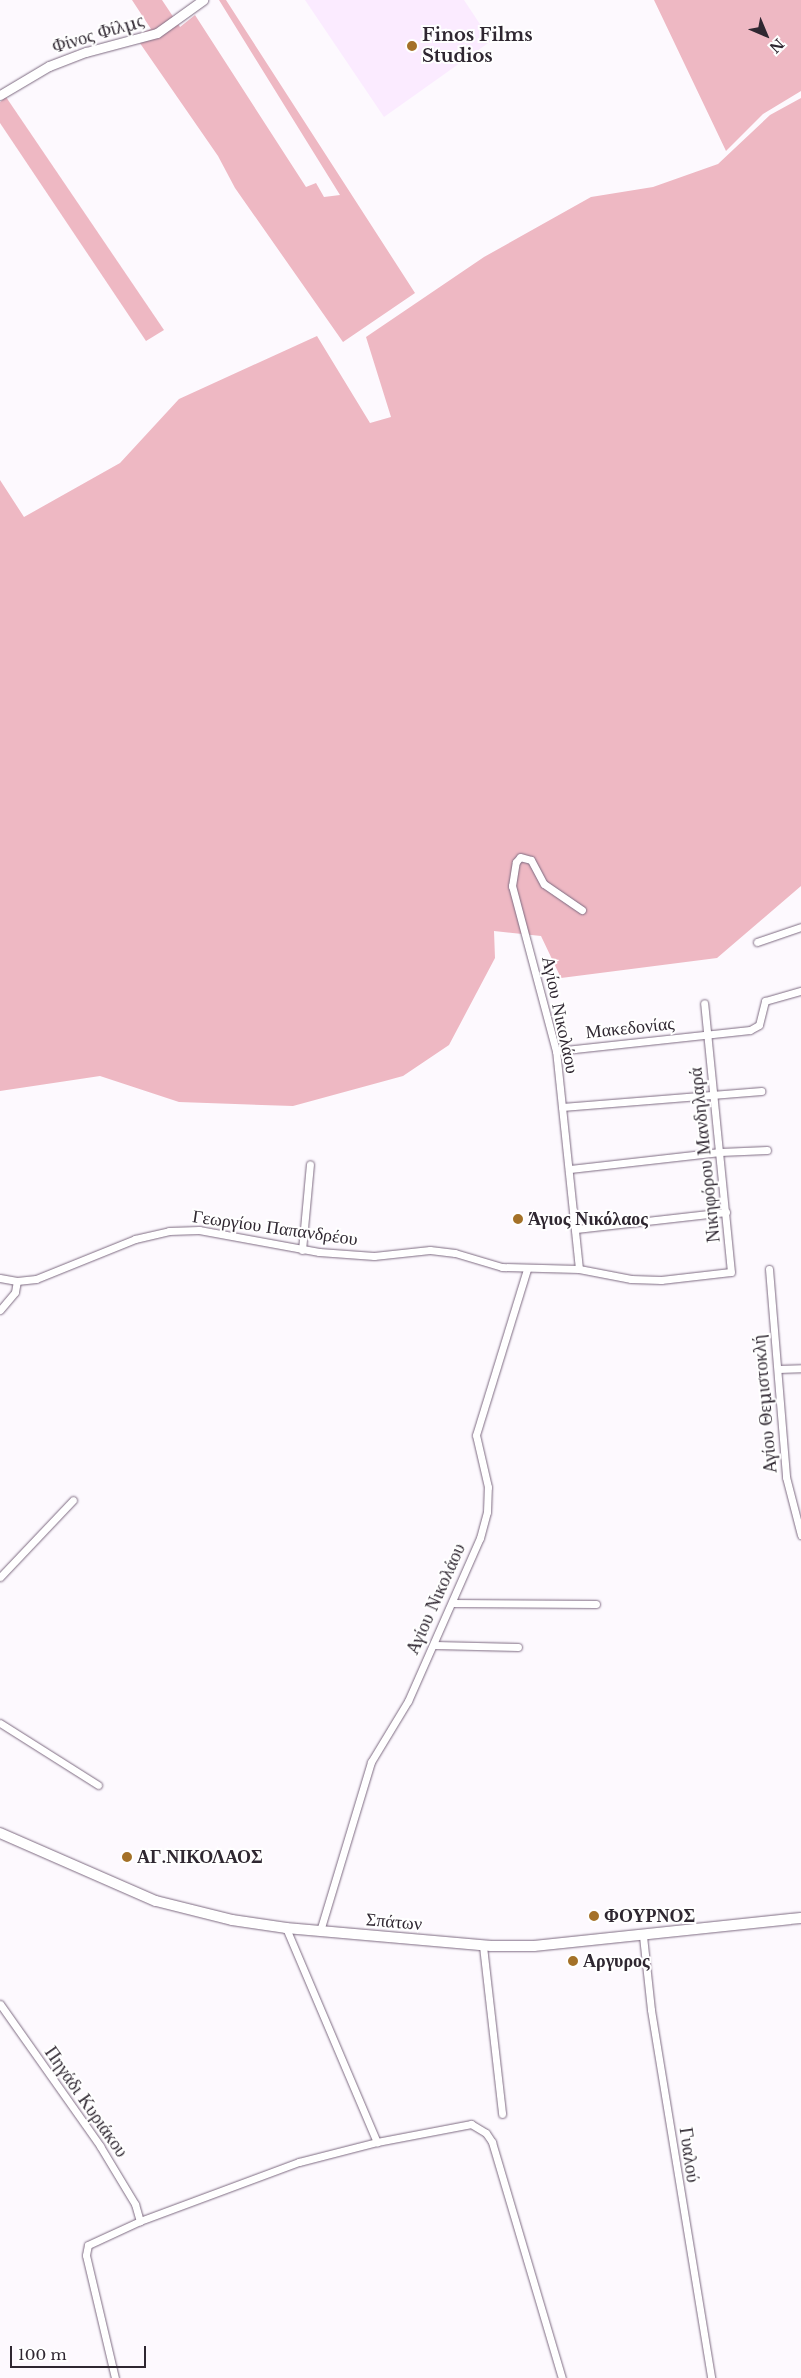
<!DOCTYPE html>
<html>
<head>
<meta charset="utf-8">
<style>
	body { margin:0 }
	#map { position:relative; width:801px; height:2378px; overflow:hidden; background:#fdf9fe; font-family:"Libre Baskerville",serif }
	div>[style] { position:absolute }
	[style*='--x'] { left:calc(var(--x)*1px); top:calc(var(--y)*1px); width:calc(var(--w)*1px); rotate:calc(var(--a)*1deg) }
	.built>* { inset:0; background:#fbebff }
	.green>* { inset:0; background:#eeb8c3 }
	.roads { filter:drop-shadow(0 0 1px #7d6a81) drop-shadow(0 0 1px #7d6a81) }
	.minor>* { height:7px; margin:-3.5px; padding:0 3.5px; transform-origin:3.5px; border-radius:3.5px; background:#fff }
	.tertiary>* { height:9px; margin:-4.5px; padding:0 4.5px; transform-origin:4.5px; border-radius:4.5px; background:#fff }
	.secondary>* { height:10px; margin:-5px; padding:0 5px; transform-origin:5px; border-radius:5px; background:#fff }
	.dots>* { width:14px; height:14px; translate:-50% -50%; box-sizing:border-box; border:2px solid #fff; border-radius:50% }
	span { translate:-50% -50%; white-space:nowrap; text-align:center; line-height:1.15; -webkit-text-stroke:4px #fff; paint-order:stroke }
	.street-label { font-size:18px; color:#2f2731 }
	.poi-label { font-size:18px; color:#2f2731; font-weight:700 }
	.left { translate:0 -50%; text-align:left }
	.north { position:absolute; left:741px; top:10px; width:50px; height:50px; -webkit-text-stroke:4px #fff; paint-order:stroke; rotate:135deg; font-size:14px; font-weight:700; line-height:20px; text-align:center; color:#2f2731 }
	.north::after { content:''; display:block; margin:auto; width:18px; height:22px; background:#2f2731; clip-path:polygon(50% 0,100% 100%,50% 72%,0 100%) }
	.scale { position:absolute; left:10px; top:2346px; width:136px; height:22px; box-sizing:border-box; border:2px solid #2f2731; border-top:0; padding-left:6px; font-size:15px; line-height:18px; white-space:nowrap; color:#2f2731; -webkit-text-stroke:4px #fff; paint-order:stroke }
</style>
</head>
<body>
<div id="map">
	<div class="built">
		<i style="clip-path:polygon(305px 0,464px 0,491px 41px,384px 117px)"></i>
	</div>
	<div class="green">
		<i style="clip-path:polygon(132px 0,162px 0,180px 27px,195px 15px,306px 187px,316px 183px,324px 197px,340px 195px,219px 0,226px 0,415px 293px,343px 342px,235px 188px,218px 156px,135px 36px,151px 29px)"></i>
		<i style="clip-path:polygon(654px 0,801px 0,801px 91px,763px 114px,726px 151px)"></i>
		<i style="clip-path:polygon(6px 97px,164px 330px,146px 341px,0 123px,0 102px)"></i>
		<i style="clip-path:polygon(801px 98px,801px 886px,717px 958px,561px 978px,541px 936px,494px 931px,495px 958px,449px 1045px,403px 1076px,293px 1106px,179px 1102px,100px 1076px,0 1091px,0 480px,24px 517px,120px 463px,179px 399px,317px 336px,370px 423px,391px 417px,366px 337px,484px 257px,591px 197px,653px 187px,718px 164px,770px 115px)"></i>
	</div>
	<div class="roads">
		<div class="minor">
			<i style="--x:757;--y:942;--w:46;--a:-18.8"></i>
			<i style="--x:556;--y:1051;--w:195;--a:-6.2"></i>
			<i style="--x:750;--y:1030;--w:10;--a:-29"></i>
			<i style="--x:759;--y:1025;--w:25;--a:-76"></i>
			<i style="--x:765;--y:1001;--w:37;--a:-16"></i>
			<i style="--x:562;--y:1107;--w:200;--a:-4.6"></i>
			<i style="--x:570;--y:1169;--w:151;--a:-6.5"></i>
			<i style="--x:720;--y:1152;--w:47;--a:-2.4"></i>
			<i style="--x:576;--y:1229;--w:151;--a:-6.5"></i>
			<i style="--x:302;--y:1250;--w:86;--a:-84.7"></i>
			<i style="--x:579;--y:1269;--w:219;--a:-96"></i>
			<i style="--x:556;--y:1051;--w:171;--a:-104.9"></i>
			<i style="--x:512;--y:886;--w:24;--a:-81"></i>
			<i style="--x:516;--y:862;--w:6;--a:-51"></i>
			<i style="--x:520;--y:857;--w:11;--a:15"></i>
			<i style="--x:531;--y:860;--w:27;--a:62"></i>
			<i style="--x:544;--y:884;--w:46;--a:34.4"></i>
			<i style="--x:769;--y:1269;--w:209;--a:85.3"></i>
			<i style="--x:786;--y:1477;--w:60;--a:75.5"></i>
			<i style="--x:0;--y:1278;--w:17;--a:10"></i>
			<i style="--x:17;--y:1281;--w:19;--a:-6"></i>
			<i style="--x:36;--y:1279;--w:107;--a:-22"></i>
			<i style="--x:135;--y:1239;--w:35;--a:-13"></i>
			<i style="--x:169;--y:1231;--w:30;--a:-2"></i>
			<i style="--x:199;--y:1230;--w:122;--a:10.4"></i>
			<i style="--x:319;--y:1252;--w:55;--a:4.2"></i>
			<i style="--x:374;--y:1256;--w:56;--a:-6.1"></i>
			<i style="--x:430;--y:1250;--w:25;--a:7"></i>
			<i style="--x:455;--y:1253;--w:49;--a:16.6"></i>
			<i style="--x:502;--y:1267;--w:77;--a:1.5"></i>
			<i style="--x:579;--y:1269;--w:53;--a:10.9"></i>
			<i style="--x:631;--y:1279;--w:30;--a:2"></i>
			<i style="--x:661;--y:1280;--w:70;--a:-6.5"></i>
			<i style="--x:731;--y:1272;--w:270;--a:-95.7"></i>
			<i style="--x:0;--y:1310;--w:23;--a:-50"></i>
			<i style="--x:15;--y:1292;--w:11;--a:-80"></i>
			<i style="--x:778;--y:1369;--w:23;--a:-2"></i>
			<i style="--x:0;--y:1577;--w:106;--a:-46.5"></i>
			<i style="--x:452;--y:1603;--w:144;--a:0.4"></i>
			<i style="--x:435;--y:1645;--w:83;--a:1.4"></i>
			<i style="--x:0;--y:1723;--w:116;--a:32.3"></i>
			<i style="--x:286;--y:1928;--w:233;--a:67"></i>
			<i style="--x:377;--y:2142;--w:96;--a:-10.8"></i>
			<i style="--x:471;--y:2124;--w:17;--a:31"></i>
			<i style="--x:486;--y:2133;--w:11;--a:56"></i>
			<i style="--x:492;--y:2142;--w:246;--a:73.5"></i>
			<i style="--x:320;--y:1931;--w:177;--a:-73.2"></i>
			<i style="--x:371;--y:1762;--w:71;--a:-58.8"></i>
			<i style="--x:408;--y:1701;--w:178;--a:-66.2"></i>
			<i style="--x:480;--y:1538;--w:27;--a:-75"></i>
			<i style="--x:487;--y:1512;--w:25;--a:-88"></i>
			<i style="--x:488;--y:1487;--w:53;--a:-103"></i>
			<i style="--x:476;--y:1435;--w:174;--a:-72.9"></i>
			<i style="--x:643;--y:1936;--w:74;--a:83.8"></i>
			<i style="--x:651;--y:2010;--w:373;--a:80.7"></i>
			<i style="--x:483;--y:1946;--w:169;--a:83.5"></i>
			<i style="--x:0;--y:2004;--w:174;--a:54.8"></i>
			<i style="--x:100;--y:2146;--w:68;--a:58.9"></i>
			<i style="--x:135;--y:2204;--w:18;--a:74"></i>
			<i style="--x:115;--y:2378;--w:126;--a:-103.3"></i>
			<i style="--x:86;--y:2255;--w:10;--a:-79"></i>
			<i style="--x:88;--y:2245;--w:57;--a:-24.8"></i>
			<i style="--x:140;--y:2221;--w:170;--a:-20.4"></i>
			<i style="--x:299;--y:2162;--w:81;--a:-14.4"></i>
		</div>
		<div class="tertiary">
			<i style="--x:0;--y:95;--w:57;--a:-30.6"></i>
			<i style="--x:49;--y:66;--w:40;--a:-21"></i>
			<i style="--x:86;--y:52;--w:73;--a:-15"></i>
			<i style="--x:157;--y:33;--w:57;--a:-35.7"></i>
		</div>
		<div class="secondary">
			<i style="--x:0;--y:1833;--w:170;--a:23.6"></i>
			<i style="--x:156;--y:1901;--w:78;--a:14"></i>
			<i style="--x:232;--y:1920;--w:55;--a:8.4"></i>
			<i style="--x:286;--y:1928;--w:206;--a:5"></i>
			<i style="--x:491;--y:1946;--w:43;--a:0"></i>
			<i style="--x:534;--y:1946;--w:268;--a:-6"></i>
		</div>
	</div>
	<div class="dots">
		<i style="left:412px;top:46px;background:#a47128"></i>
		<i style="left:518px;top:1219px;background:#a47128"></i>
		<i style="left:127px;top:1857px;background:#a47128"></i>
		<i style="left:594px;top:1916px;background:#a47128"></i>
		<i style="left:573px;top:1961px;background:#a47128"></i>
	</div>
	<div class="street-label">
		<span style="left:98px;top:34px;rotate:-17deg">Φίνος Φίλμς</span>
		<span style="left:560px;top:1015px;rotate:78deg">Αγίου Νικολάου</span>
		<span style="left:630px;top:1028px;rotate:-6deg">Μακεδονίας</span>
		<span style="left:705px;top:1155px;rotate:-96deg">Νικηφόρου Μανδηλαρά</span>
		<span style="left:275px;top:1228px;rotate:8deg">Γεωργίου Παπανδρέου</span>
		<span style="left:765px;top:1404px;rotate:-95deg">Αγίου Θεμιστοκλή</span>
		<span style="left:436px;top:1599px;rotate:-66deg">Αγίου Νικολάου</span>
		<span style="left:394px;top:1922px;rotate:5deg">Σπάτων</span>
		<span style="left:86px;top:2102px;rotate:55deg">Πηγάδι Κυριάκου</span>
		<span style="left:689px;top:2155px;rotate:82deg">Γυαλού</span>
	</div>
	<div class="poi-label">
		<span class="left" style="left:422px;top:46px">Finos Films<br>Studios</span>
		<span class="left" style="left:528px;top:1219px">Άγιος Νικόλαος</span>
		<span class="left" style="left:137px;top:1857px">ΑΓ.ΝΙΚΟΛΑΟΣ</span>
		<span class="left" style="left:604px;top:1916px">ΦΟΥΡΝΟΣ</span>
		<span class="left" style="left:583px;top:1961px">Αργυρος</span>
	</div>
	<div class="north">N</div>
	<div class="scale">100 m</div>
</div>
</body>
</html>
